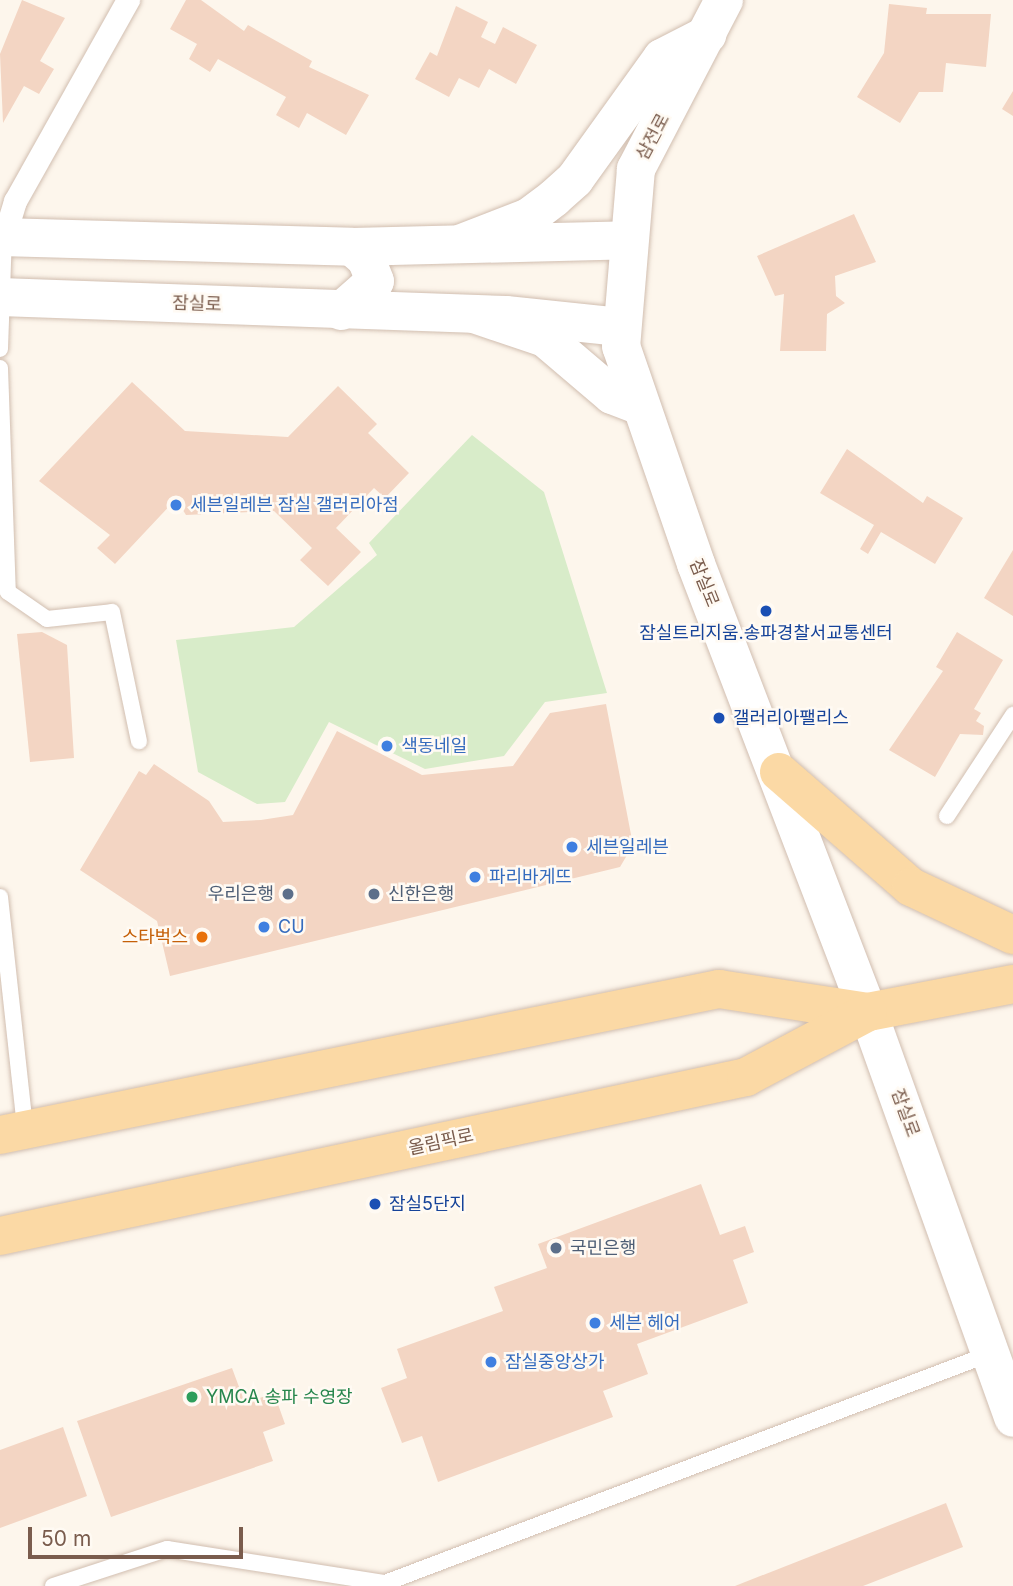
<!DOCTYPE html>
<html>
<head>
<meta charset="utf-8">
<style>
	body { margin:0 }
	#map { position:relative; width:1013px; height:1586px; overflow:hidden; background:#fdf6ec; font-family:Inter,"Noto Sans KR",sans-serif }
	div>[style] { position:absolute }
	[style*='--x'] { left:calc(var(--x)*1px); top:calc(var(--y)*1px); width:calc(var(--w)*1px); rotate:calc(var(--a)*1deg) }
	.green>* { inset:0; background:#d8ecc9 }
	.building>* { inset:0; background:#f3d5c3 }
	.roads { filter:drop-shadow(0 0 2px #d1beb0) drop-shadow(0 0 2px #d1beb0) }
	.service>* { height:16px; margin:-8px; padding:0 8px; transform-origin:8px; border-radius:8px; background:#fff }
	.pedestrian>* { height:23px; margin:-11.5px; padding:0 11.5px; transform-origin:11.5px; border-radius:11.5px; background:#fff }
	.tertiary>* { height:38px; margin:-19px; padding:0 19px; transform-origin:19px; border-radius:19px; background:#fff }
	.secondary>* { height:38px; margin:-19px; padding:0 19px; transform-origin:19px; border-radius:19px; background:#fff }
	.primary>* { height:38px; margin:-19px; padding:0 19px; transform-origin:19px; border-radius:19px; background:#fbd9a5 }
	.dots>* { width:19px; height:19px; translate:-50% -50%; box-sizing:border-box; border:4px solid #fffaf3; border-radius:50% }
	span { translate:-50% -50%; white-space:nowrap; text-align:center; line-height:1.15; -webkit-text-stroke:5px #fffaf3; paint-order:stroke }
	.street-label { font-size:18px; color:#7a5c4d }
	.shop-label { font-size:18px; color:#366cbe }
	.left { translate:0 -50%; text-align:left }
	.transit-label { font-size:18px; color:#164399 }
	.service-label { font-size:18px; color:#4e5e75 }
	.right { translate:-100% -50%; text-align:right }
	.food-label { font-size:18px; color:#c56008 }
	.leisure-label { font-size:18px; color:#27864d }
	.scale { position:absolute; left:28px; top:1527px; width:215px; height:32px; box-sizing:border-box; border:4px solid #7a5c4d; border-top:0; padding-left:9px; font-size:21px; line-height:24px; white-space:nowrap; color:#7a5c4d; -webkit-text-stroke:5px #fffaf3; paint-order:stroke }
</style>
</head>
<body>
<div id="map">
	<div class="green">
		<i style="clip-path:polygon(472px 435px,544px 492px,607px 693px,545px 702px,504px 756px,425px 769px,329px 722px,285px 802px,257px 804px,198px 772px,176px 640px,294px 627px,377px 555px,369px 543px)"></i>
	</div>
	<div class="building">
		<i style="clip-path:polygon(22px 0,65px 18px,40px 61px,54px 69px,39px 94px,24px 86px,3px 123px,0 54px)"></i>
		<i style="clip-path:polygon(186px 0,201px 0,244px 31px,248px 25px,312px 61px,309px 67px,369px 95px,346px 135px,307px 113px,299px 128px,276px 115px,286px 97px,218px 59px,210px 72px,189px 59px,197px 44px,170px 29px)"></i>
		<i style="clip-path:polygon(889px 4px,927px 8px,926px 14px,991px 14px,986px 67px,946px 63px,943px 92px,919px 92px,900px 123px,857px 97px,884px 53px)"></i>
		<i style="clip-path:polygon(456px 6px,488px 22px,481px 37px,495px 44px,503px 27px,537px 45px,516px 84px,489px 69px,479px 88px,459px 78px,449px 97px,415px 79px,430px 52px,437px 56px)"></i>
		<i style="clip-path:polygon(1013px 91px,1013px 116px,1002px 109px)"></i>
		<i style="clip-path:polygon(854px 214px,876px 262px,835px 276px,836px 296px,845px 303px,827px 314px,826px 351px,780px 351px,784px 294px,775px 296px,757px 256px)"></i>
		<i style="clip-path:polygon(132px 382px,185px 431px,288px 437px,338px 386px,377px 424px,368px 433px,409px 473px,385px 498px,374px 488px,336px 528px,361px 552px,328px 586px,300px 560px,312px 548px,274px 511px,186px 515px,176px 499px,115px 564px,97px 548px,110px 535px,39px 481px)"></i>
		<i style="clip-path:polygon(847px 449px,923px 503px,927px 496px,963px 518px,935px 564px,881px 532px,868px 554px,860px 549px,874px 525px,820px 493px)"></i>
		<i style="clip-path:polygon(1013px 550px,1013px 616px,984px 598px)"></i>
		<i style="clip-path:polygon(42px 632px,67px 645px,74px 758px,30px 762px,17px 634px)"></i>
		<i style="clip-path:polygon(957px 632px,1003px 660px,974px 709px,981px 713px,976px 721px,984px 726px,983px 735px,960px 734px,935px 777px,889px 750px,943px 671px,936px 667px)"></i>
		<i style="clip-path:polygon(606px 704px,633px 845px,620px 867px,170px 976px,157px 921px,80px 870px,139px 771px,146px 775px,154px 764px,209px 801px,223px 822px,261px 820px,293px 815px,337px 731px,422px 775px,513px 766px,550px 713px)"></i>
		<i style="clip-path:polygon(701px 1184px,720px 1235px,745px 1226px,754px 1252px,733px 1260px,748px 1303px,637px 1344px,648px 1374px,603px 1391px,613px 1417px,438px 1482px,422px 1436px,402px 1443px,381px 1388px,407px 1378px,397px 1349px,503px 1311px,494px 1287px,547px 1268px,538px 1244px)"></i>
		<i style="clip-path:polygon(232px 1368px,245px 1403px,274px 1393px,285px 1424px,263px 1432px,273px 1461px,111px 1517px,77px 1421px)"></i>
		<i style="clip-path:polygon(63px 1427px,87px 1496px,0 1528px,0 1450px)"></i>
		<i style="clip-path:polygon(946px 1503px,963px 1547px,863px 1586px,735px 1586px)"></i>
	</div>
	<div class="roads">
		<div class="service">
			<i style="--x:0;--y:349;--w:112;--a:-88"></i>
			<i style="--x:0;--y:368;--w:224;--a:88"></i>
			<i style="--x:8;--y:592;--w:47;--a:34.7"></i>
			<i style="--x:47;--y:619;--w:65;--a:-6.1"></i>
			<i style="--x:112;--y:612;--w:132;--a:78.2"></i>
			<i style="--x:947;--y:816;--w:121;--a:-56.8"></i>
			<i style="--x:0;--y:897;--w:233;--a:83.8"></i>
			<i style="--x:53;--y:1586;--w:120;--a:-18"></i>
			<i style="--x:167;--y:1549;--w:221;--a:8.9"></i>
			<i style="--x:385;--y:1583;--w:646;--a:-20.76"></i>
		</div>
		<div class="pedestrian">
			<i style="--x:4;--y:237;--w:38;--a:-73"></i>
			<i style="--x:15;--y:201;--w:231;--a:-60.7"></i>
		</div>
		<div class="tertiary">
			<i style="--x:0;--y:237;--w:352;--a:1.6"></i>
			<i style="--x:352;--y:247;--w:277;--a:-1.4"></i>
			<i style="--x:0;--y:297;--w:506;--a:2.04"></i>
			<i style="--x:506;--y:315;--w:115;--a:6"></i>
			<i style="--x:341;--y:311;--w:45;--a:-41.4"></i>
			<i style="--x:375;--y:281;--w:24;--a:-112"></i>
			<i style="--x:366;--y:259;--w:18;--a:-139"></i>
			<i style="--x:868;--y:1012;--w:431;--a:70.3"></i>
		</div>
		<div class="secondary">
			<i style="--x:724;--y:0;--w:191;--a:117.5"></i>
			<i style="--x:636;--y:169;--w:178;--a:94.8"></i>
			<i style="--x:621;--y:346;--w:231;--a:71"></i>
			<i style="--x:696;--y:564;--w:480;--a:69"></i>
			<i style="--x:462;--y:243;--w:72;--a:-21.2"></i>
			<i style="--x:529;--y:217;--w:31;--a:-37"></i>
			<i style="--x:554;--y:198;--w:28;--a:-42"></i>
			<i style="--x:575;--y:179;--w:149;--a:-54.3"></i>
			<i style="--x:662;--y:58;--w:51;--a:-27.1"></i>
			<i style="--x:474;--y:314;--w:75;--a:18.7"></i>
			<i style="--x:545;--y:338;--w:88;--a:40.4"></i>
			<i style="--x:612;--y:395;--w:30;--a:21"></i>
		</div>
		<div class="primary">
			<i style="--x:779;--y:772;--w:175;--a:41.1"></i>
			<i style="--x:911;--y:887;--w:113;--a:25.2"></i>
			<i style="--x:0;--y:1135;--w:734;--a:-11.48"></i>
			<i style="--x:719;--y:989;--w:151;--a:8.8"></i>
			<i style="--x:868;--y:1012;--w:148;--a:-10.9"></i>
			<i style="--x:0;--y:1236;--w:763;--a:-12.03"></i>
			<i style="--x:746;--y:1077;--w:138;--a:-28"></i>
		</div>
	</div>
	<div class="dots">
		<i style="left:176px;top:505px;background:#3f7fe0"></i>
		<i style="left:766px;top:611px;background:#1a4fb4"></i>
		<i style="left:719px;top:718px;background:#1a4fb4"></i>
		<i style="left:387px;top:746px;background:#3f7fe0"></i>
		<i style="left:572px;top:847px;background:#3f7fe0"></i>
		<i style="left:475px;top:877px;background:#3f7fe0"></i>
		<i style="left:288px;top:894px;background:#5c6f8a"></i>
		<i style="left:374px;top:894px;background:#5c6f8a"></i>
		<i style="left:264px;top:927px;background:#3f7fe0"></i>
		<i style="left:202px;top:937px;background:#e8710a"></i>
		<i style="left:375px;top:1204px;background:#1a4fb4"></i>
		<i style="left:556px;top:1248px;background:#5c6f8a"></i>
		<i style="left:595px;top:1323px;background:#3f7fe0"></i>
		<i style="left:491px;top:1362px;background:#3f7fe0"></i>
		<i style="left:192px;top:1397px;background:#2e9e5b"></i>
	</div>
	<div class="street-label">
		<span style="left:653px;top:137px;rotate:-62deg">삼전로</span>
		<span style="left:197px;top:304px;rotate:2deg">잠실로</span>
		<span style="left:704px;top:583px;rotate:68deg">잠실로</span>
		<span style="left:905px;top:1113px;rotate:70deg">잠실로</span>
		<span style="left:441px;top:1142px;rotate:-12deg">올림픽로</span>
	</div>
	<div class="shop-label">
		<span class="left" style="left:190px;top:505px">세븐일레븐 잠실 갤러리아점</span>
		<span class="left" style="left:401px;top:746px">색동네일</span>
		<span class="left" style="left:586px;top:847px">세븐일레븐</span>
		<span class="left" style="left:489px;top:877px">파리바게뜨</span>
		<span class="left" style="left:278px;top:927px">CU</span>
		<span class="left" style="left:609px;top:1323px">세븐 헤어</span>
		<span class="left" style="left:505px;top:1362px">잠실중앙상가</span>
	</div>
	<div class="transit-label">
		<span style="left:766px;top:633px">잠실트리지움.송파경찰서교통센터</span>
		<span class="left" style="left:733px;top:718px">갤러리아팰리스</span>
		<span class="left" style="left:389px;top:1204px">잠실5단지</span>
	</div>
	<div class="service-label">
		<span class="right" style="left:274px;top:894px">우리은행</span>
		<span class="left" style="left:388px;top:894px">신한은행</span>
		<span class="left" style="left:570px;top:1248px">국민은행</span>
	</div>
	<div class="food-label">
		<span class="right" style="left:188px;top:937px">스타벅스</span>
	</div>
	<div class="leisure-label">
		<span class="left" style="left:206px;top:1397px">YMCA 송파 수영장</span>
	</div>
	<div class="scale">50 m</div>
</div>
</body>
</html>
